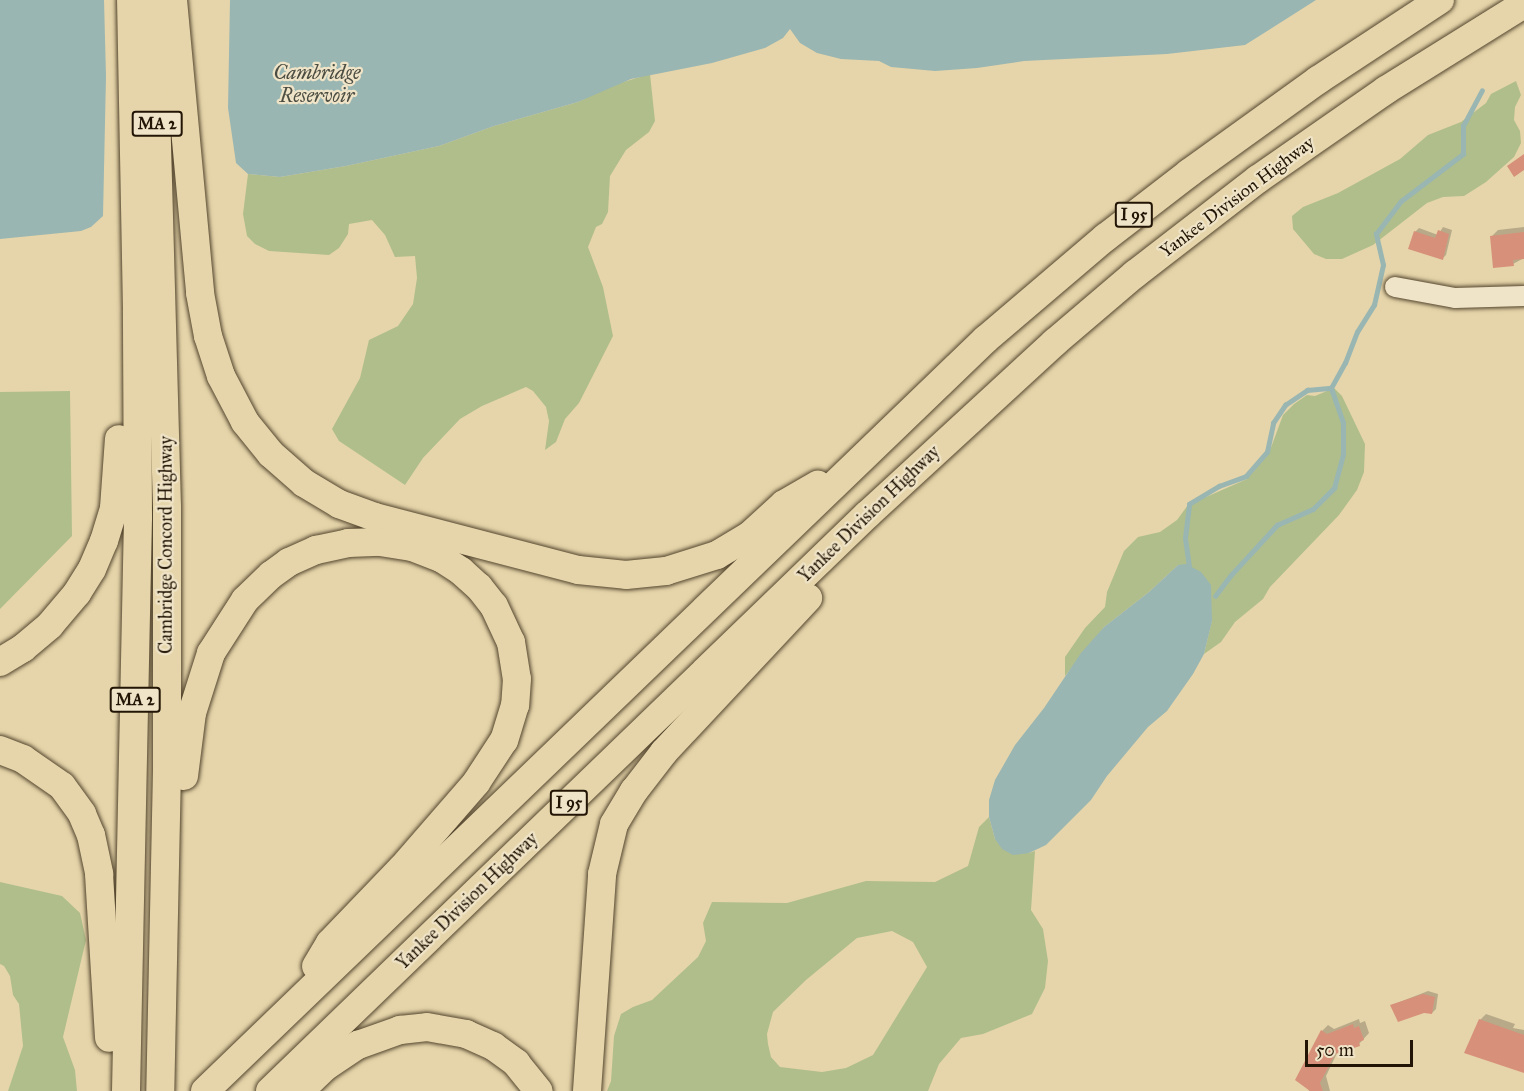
<!DOCTYPE html>
<html>
<head>
<meta charset="utf-8">
<style>
	body { margin:0 }
	#map { position:relative; width:1524px; height:1091px; overflow:hidden; background:#e6d5aa; font-family:"IM FELL Great Primer",serif }
	div>[style] { position:absolute }
	[style*='--x'] { left:calc(var(--x)*1px); top:calc(var(--y)*1px); width:calc(var(--w)*1px); rotate:calc(var(--a)*1deg) }
	.green>* { inset:0; background:#b0be8c }
	.water>* { inset:0; background:#99b6b2 }
	.shadow>* { inset:0; background:#0003 }
	.stream>* { height:4.5px; margin:-2.25px; padding:0 2.25px; transform-origin:2.25px; border-radius:2.25px; background:#99b6b2 }
	.building>* { inset:0; background:#d7907a }
	.roads { filter:drop-shadow(0 0 2px #53452e) drop-shadow(0 0 2px #53452e) }
	.minor>* { height:20px; margin:-10px; padding:0 10px; transform-origin:10px; border-radius:10px; background:#efe4c8 }
	.highway>* { height:28px; margin:-14px; padding:0 14px; transform-origin:14px; border-radius:14px; background:#e6d5aa }
	span { translate:-50% -50%; white-space:nowrap; text-align:center; line-height:1.15; -webkit-text-stroke:4.5px #efe4c8; paint-order:stroke }
	.shield-label span { padding:2px 4px; background:#efe4c8; border:2px solid; border-radius:4px; -webkit-text-stroke-width:0 }
	.shield-label { font-size:16px; color:#221505; font-weight:700 }
	.street-label { font-size:18px; color:#221505 }
	.water-label { font-size:20px; color:#4c4d42; font-style:italic }
	.scale { position:absolute; left:1305px; top:1040px; width:108px; height:27px; box-sizing:border-box; border:3px solid #221505; border-top:0; padding-left:8px; font-size:18px; line-height:21px; white-space:nowrap; color:#221505; -webkit-text-stroke:4px #efe4c8; paint-order:stroke }
</style>
</head>
<body>
<div id="map">
	<div class="green">
		<i style="clip-path:polygon(650px 74px,655px 121px,649px 132px,626px 150px,610px 176px,608px 212px,602px 224px,596px 227px,588px 247px,603px 287px,613px 336px,579px 403px,565px 419px,556px 442px,545px 450px,549px 421px,546px 407px,533px 391px,526px 387px,482px 406px,460px 419px,423px 458px,405px 485px,339px 441px,332px 429px,360px 378px,369px 340px,398px 326px,413px 304px,417px 278px,415px 256px,395px 257px,385px 235px,372px 220px,349px 224px,348px 234px,339px 248px,329px 255px,269px 251px,255px 244px,247px 236px,243px 214px,248px 174px,280px 177px,346px 166px,439px 146px,494px 126px,578px 102px,610px 86px)"></i>
		<i style="clip-path:polygon(1516px 81px,1521px 95px,1515px 107px,1514px 120px,1520px 131px,1521px 143px,1514px 157px,1486px 182px,1464px 196px,1443px 197px,1427px 203px,1373px 245px,1342px 259px,1326px 259px,1314px 254px,1293px 229px,1292px 216px,1303px 207px,1338px 193px,1400px 159px,1428px 135px,1461px 122px,1486px 103px,1491px 94px)"></i>
		<i style="clip-path:polygon(1334px 388px,1342px 396px,1365px 444px,1364px 472px,1357px 490px,1339px 515px,1270px 587px,1263px 599px,1235px 622px,1221px 642px,1204px 654px,1212px 620px,1178px 565px,1149px 592px,1104px 627px,1065px 676px,1065px 657px,1085px 628px,1105px 607px,1107px 592px,1124px 551px,1138px 537px,1160px 532px,1177px 520px,1188px 505px,1247px 479px,1269px 453px,1283px 415px,1294px 404px,1307px 395px,1315px 396px)"></i>
		<i style="clip-path:polygon(70px 391px,72px 536px,0 609px,0 392px)"></i>
		<i style="clip-path:polygon(evenodd,989px 817px,995px 839px,1029px 853px,1035px 851px,1031px 910px,1043px 929px,1048px 961px,1045px 988px,1032px 1014px,983px 1034px,961px 1038px,939px 1064px,928px 1091px,607px 1091px,611px 1081px,614px 1036px,621px 1014px,633px 1007px,652px 1000px,698px 957px,706px 941px,703px 923px,712px 902px,787px 903px,866px 881px,935px 882px,968px 866px,979px 827px,989px 817px,892px 931px,913px 942px,927px 967px,873px 1055px,846px 1068px,822px 1072px,780px 1067px,771px 1057px,768px 1044px,767px 1034px,773px 1012px,806px 980px,857px 938px,892px 931px)"></i>
		<i style="clip-path:polygon(0 882px,62px 896px,80px 913px,86px 940px,63px 1037px,75px 1070px,77px 1091px,8px 1091px,23px 1046px,19px 1004px,13px 995px,10px 976px,4px 966px,0 964px)"></i>
	</div>
	<div class="water">
		<i style="clip-path:polygon(0 0,104px 0,106px 76px,103px 216px,91px 227px,81px 231px,0 239px)"></i>
		<i style="clip-path:polygon(230px 0,1316px 0,1245px 45px,1167px 54px,1024px 61px,977px 68px,935px 71px,891px 67px,879px 61px,841px 59px,817px 53px,800px 43px,790px 29px,783px 38px,765px 48px,712px 63px,631px 79px,578px 102px,494px 126px,439px 146px,346px 166px,280px 177px,248px 174px,236px 163px,228px 108px)"></i>
		<i style="clip-path:polygon(1186px 564px,1201px 572px,1211px 585px,1212px 621px,1204px 654px,1193px 674px,1167px 711px,1148px 727px,1107px 776px,1091px 800px,1046px 845px,1029px 853px,1013px 855px,1002px 849px,995px 839px,989px 817px,989px 800px,995px 780px,1015px 745px,1044px 708px,1081px 653px,1104px 627px,1149px 592px,1178px 565px)"></i>
	</div>
	<div class="shadow">
		<i style="clip-path:polygon(1443px 227px,1452px 230px,1446px 255px,1442px 259px,1415px 232px,1419px 228px,1438px 235px)"></i>
		<i style="clip-path:polygon(1524px 227px,1524px 258px,1513px 264px,1491px 237px,1498px 230px)"></i>
		<i style="clip-path:polygon(1428px 991px,1438px 994px,1436px 1009px,1432px 1013px,1392px 1005px)"></i>
		<i style="clip-path:polygon(1486px 1014px,1515px 1024px,1513px 1028px,1524px 1030px,1524px 1071px,1480px 1020px)"></i>
		<i style="clip-path:polygon(1359px 1019px,1360px 1023px,1365px 1021px,1369px 1033px,1359px 1044px,1338px 1051px,1326px 1076px,1330px 1091px,1309px 1091px,1307px 1085px,1322px 1031px,1328px 1025px,1334px 1029px)"></i>
	</div>
	<div class="stream">
		<i style="--x:1189;--y:567;--w:29;--a:-98"></i>
		<i style="--x:1185;--y:538;--w:34;--a:-83"></i>
		<i style="--x:1189;--y:504;--w:35;--a:-31"></i>
		<i style="--x:1219;--y:486;--w:29;--a:-20"></i>
		<i style="--x:1246;--y:476;--w:32;--a:-49"></i>
		<i style="--x:1267;--y:452;--w:30;--a:-78"></i>
		<i style="--x:1273;--y:423;--w:22;--a:-56"></i>
		<i style="--x:1285;--y:405;--w:27;--a:-34"></i>
		<i style="--x:1307;--y:390;--w:24;--a:-5"></i>
		<i style="--x:1331;--y:388;--w:29;--a:-61"></i>
		<i style="--x:1345;--y:363;--w:33;--a:-69"></i>
		<i style="--x:1357;--y:332;--w:32;--a:-58"></i>
		<i style="--x:1374;--y:305;--w:41;--a:-77.3"></i>
		<i style="--x:1383;--y:265;--w:32;--a:-103"></i>
		<i style="--x:1376;--y:234;--w:41;--a:-52.9"></i>
		<i style="--x:1401;--y:201;--w:78;--a:-37.2"></i>
		<i style="--x:1463;--y:154;--w:28;--a:-90"></i>
		<i style="--x:1463;--y:126;--w:40;--a:-62"></i>
		<i style="--x:1215;--y:596;--w:26;--a:-53"></i>
		<i style="--x:1231;--y:575;--w:68;--a:-47.4"></i>
		<i style="--x:1277;--y:525;--w:39;--a:-24"></i>
		<i style="--x:1313;--y:509;--w:30;--a:-45"></i>
		<i style="--x:1334;--y:488;--w:35;--a:-75"></i>
		<i style="--x:1343;--y:454;--w:31;--a:-90"></i>
		<i style="--x:1343;--y:423;--w:37;--a:-109"></i>
	</div>
	<div class="building">
		<i style="clip-path:polygon(1524px 154px,1524px 170px,1514px 177px,1507px 166px)"></i>
		<i style="clip-path:polygon(1438px 230px,1449px 234px,1443px 260px,1408px 249px,1414px 231px,1435px 238px)"></i>
		<i style="clip-path:polygon(1524px 232px,1524px 259px,1513px 260px,1514px 266px,1493px 268px,1490px 236px)"></i>
		<i style="clip-path:polygon(1423px 994px,1435px 997px,1432px 1014px,1424px 1013px,1398px 1022px,1390px 1005px)"></i>
		<i style="clip-path:polygon(1479px 1019px,1524px 1035px,1524px 1073px,1464px 1053px)"></i>
		<i style="clip-path:polygon(1353px 1024px,1354px 1028px,1359px 1026px,1364px 1040px,1359px 1042px,1360px 1046px,1335px 1054px,1320px 1083px,1323px 1091px,1310px 1091px,1295px 1080px,1321px 1030px,1327px 1034px)"></i>
	</div>
	<div class="roads">
		<div class="minor">
			<i style="--x:1395;--y:287;--w:61;--a:10.4"></i>
			<i style="--x:1455;--y:298;--w:69;--a:-1.7"></i>
		</div>
		<div class="highway">
			<i style="--x:153;--y:0;--w:508;--a:88.42"></i>
			<i style="--x:167;--y:508;--w:262;--a:90"></i>
			<i style="--x:167;--y:770;--w:321;--a:91.2"></i>
			<i style="--x:173;--y:0;--w:294;--a:84.7"></i>
			<i style="--x:200;--y:293;--w:44;--a:79.5"></i>
			<i style="--x:208;--y:336;--w:42;--a:72"></i>
			<i style="--x:221;--y:376;--w:52;--a:62.4"></i>
			<i style="--x:245;--y:422;--w:41;--a:50.9"></i>
			<i style="--x:271;--y:454;--w:44;--a:41.3"></i>
			<i style="--x:304;--y:483;--w:41;--a:31"></i>
			<i style="--x:339;--y:504;--w:38;--a:20"></i>
			<i style="--x:375;--y:517;--w:210;--a:14.6"></i>
			<i style="--x:578;--y:570;--w:48;--a:5.9"></i>
			<i style="--x:626;--y:575;--w:40;--a:-5.7"></i>
			<i style="--x:666;--y:571;--w:53;--a:-17.4"></i>
			<i style="--x:717;--y:555;--w:37;--a:-31"></i>
			<i style="--x:749;--y:536;--w:47;--a:-42.4"></i>
			<i style="--x:784;--y:504;--w:39;--a:-30"></i>
			<i style="--x:0;--y:662;--w:27;--a:-31"></i>
			<i style="--x:23;--y:648;--w:35;--a:-40"></i>
			<i style="--x:50;--y:625;--w:42;--a:-49.8"></i>
			<i style="--x:77;--y:593;--w:28;--a:-58"></i>
			<i style="--x:92;--y:569;--w:30;--a:-67"></i>
			<i style="--x:104;--y:541;--w:34;--a:-73"></i>
			<i style="--x:114;--y:508;--w:69;--a:-85.9"></i>
			<i style="--x:0;--y:750;--w:25;--a:21"></i>
			<i style="--x:23;--y:759;--w:47;--a:34.7"></i>
			<i style="--x:62;--y:786;--w:34;--a:54"></i>
			<i style="--x:82;--y:814;--w:23;--a:67"></i>
			<i style="--x:91;--y:835;--w:40;--a:78"></i>
			<i style="--x:99;--y:874;--w:164;--a:86.5"></i>
			<i style="--x:184;--y:776;--w:64;--a:-82.8"></i>
			<i style="--x:192;--y:713;--w:63;--a:-72.4"></i>
			<i style="--x:211;--y:653;--w:63;--a:-57.3"></i>
			<i style="--x:245;--y:600;--w:36;--a:-44"></i>
			<i style="--x:271;--y:575;--w:22;--a:-36"></i>
			<i style="--x:289;--y:562;--w:30;--a:-24"></i>
			<i style="--x:316;--y:550;--w:33;--a:-12"></i>
			<i style="--x:348;--y:543;--w:32;--a:-2"></i>
			<i style="--x:380;--y:542;--w:32;--a:9"></i>
			<i style="--x:412;--y:547;--w:31;--a:21"></i>
			<i style="--x:441;--y:558;--w:24;--a:33"></i>
			<i style="--x:461;--y:571;--w:24;--a:42"></i>
			<i style="--x:479;--y:587;--w:24;--a:52"></i>
			<i style="--x:494;--y:606;--w:40;--a:65"></i>
			<i style="--x:511;--y:642;--w:37;--a:81"></i>
			<i style="--x:517;--y:679;--w:26;--a:94"></i>
			<i style="--x:515;--y:705;--w:37;--a:107"></i>
			<i style="--x:504;--y:740;--w:51;--a:123.1"></i>
			<i style="--x:476;--y:783;--w:113;--a:131"></i>
			<i style="--x:402;--y:868;--w:104;--a:133.8"></i>
			<i style="--x:330;--y:943;--w:27;--a:121"></i>
			<i style="--x:126;--y:1091;--w:574;--a:-88.8"></i>
			<i style="--x:138;--y:517;--w:207;--a:-90.3"></i>
			<i style="--x:137;--y:310;--w:310;--a:-91.1"></i>
			<i style="--x:205;--y:1091;--w:1084;--a:-43.92"></i>
			<i style="--x:986;--y:339;--w:157;--a:-40.4"></i>
			<i style="--x:1106;--y:237;--w:105;--a:-37.6"></i>
			<i style="--x:1189;--y:173;--w:159;--a:-35.8"></i>
			<i style="--x:1318;--y:80;--w:146;--a:-33.3"></i>
			<i style="--x:270;--y:1091;--w:831;--a:-43.98"></i>
			<i style="--x:868;--y:514;--w:254;--a:-42.6"></i>
			<i style="--x:1055;--y:342;--w:105;--a:-40.4"></i>
			<i style="--x:1135;--y:274;--w:155;--a:-37.7"></i>
			<i style="--x:1258;--y:179;--w:156;--a:-34.8"></i>
			<i style="--x:1386;--y:90;--w:163;--a:-31.9"></i>
			<i style="--x:300;--y:1091;--w:35;--a:-44"></i>
			<i style="--x:325;--y:1067;--w:40;--a:-34"></i>
			<i style="--x:358;--y:1045;--w:45;--a:-19.7"></i>
			<i style="--x:400;--y:1030;--w:27;--a:-6"></i>
			<i style="--x:427;--y:1027;--w:40;--a:10"></i>
			<i style="--x:466;--y:1034;--w:30;--a:24"></i>
			<i style="--x:493;--y:1046;--w:29;--a:36"></i>
			<i style="--x:516;--y:1063;--w:36;--a:51"></i>
			<i style="--x:587;--y:1091;--w:218;--a:-86"></i>
			<i style="--x:602;--y:874;--w:51;--a:-76.5"></i>
			<i style="--x:614;--y:824;--w:39;--a:-59"></i>
			<i style="--x:634;--y:791;--w:49;--a:-52.4"></i>
			<i style="--x:664;--y:752;--w:211;--a:-46.9"></i>
		</div>
	</div>
	<div class="shield-label">
		<span style="left:157px;top:124px">MA 2</span>
		<span style="left:1134px;top:215px">I 95</span>
		<span style="left:135px;top:700px">MA 2</span>
		<span style="left:569px;top:803px">I 95</span>
	</div>
	<div class="street-label">
		<span style="left:1237px;top:197px;rotate:-37deg">Yankee Division Highway</span>
		<span style="left:869px;top:514px;rotate:-44deg">Yankee Division Highway</span>
		<span style="left:166px;top:545px;rotate:-90deg">Cambridge Concord Highway</span>
		<span style="left:467px;top:901px;rotate:-44deg">Yankee Division Highway</span>
	</div>
	<div class="water-label">
		<span style="left:317px;top:84px">Cambridge<br>Reservoir</span>
	</div>
	<div class="scale">50 m</div>
</div>
</body>
</html>
